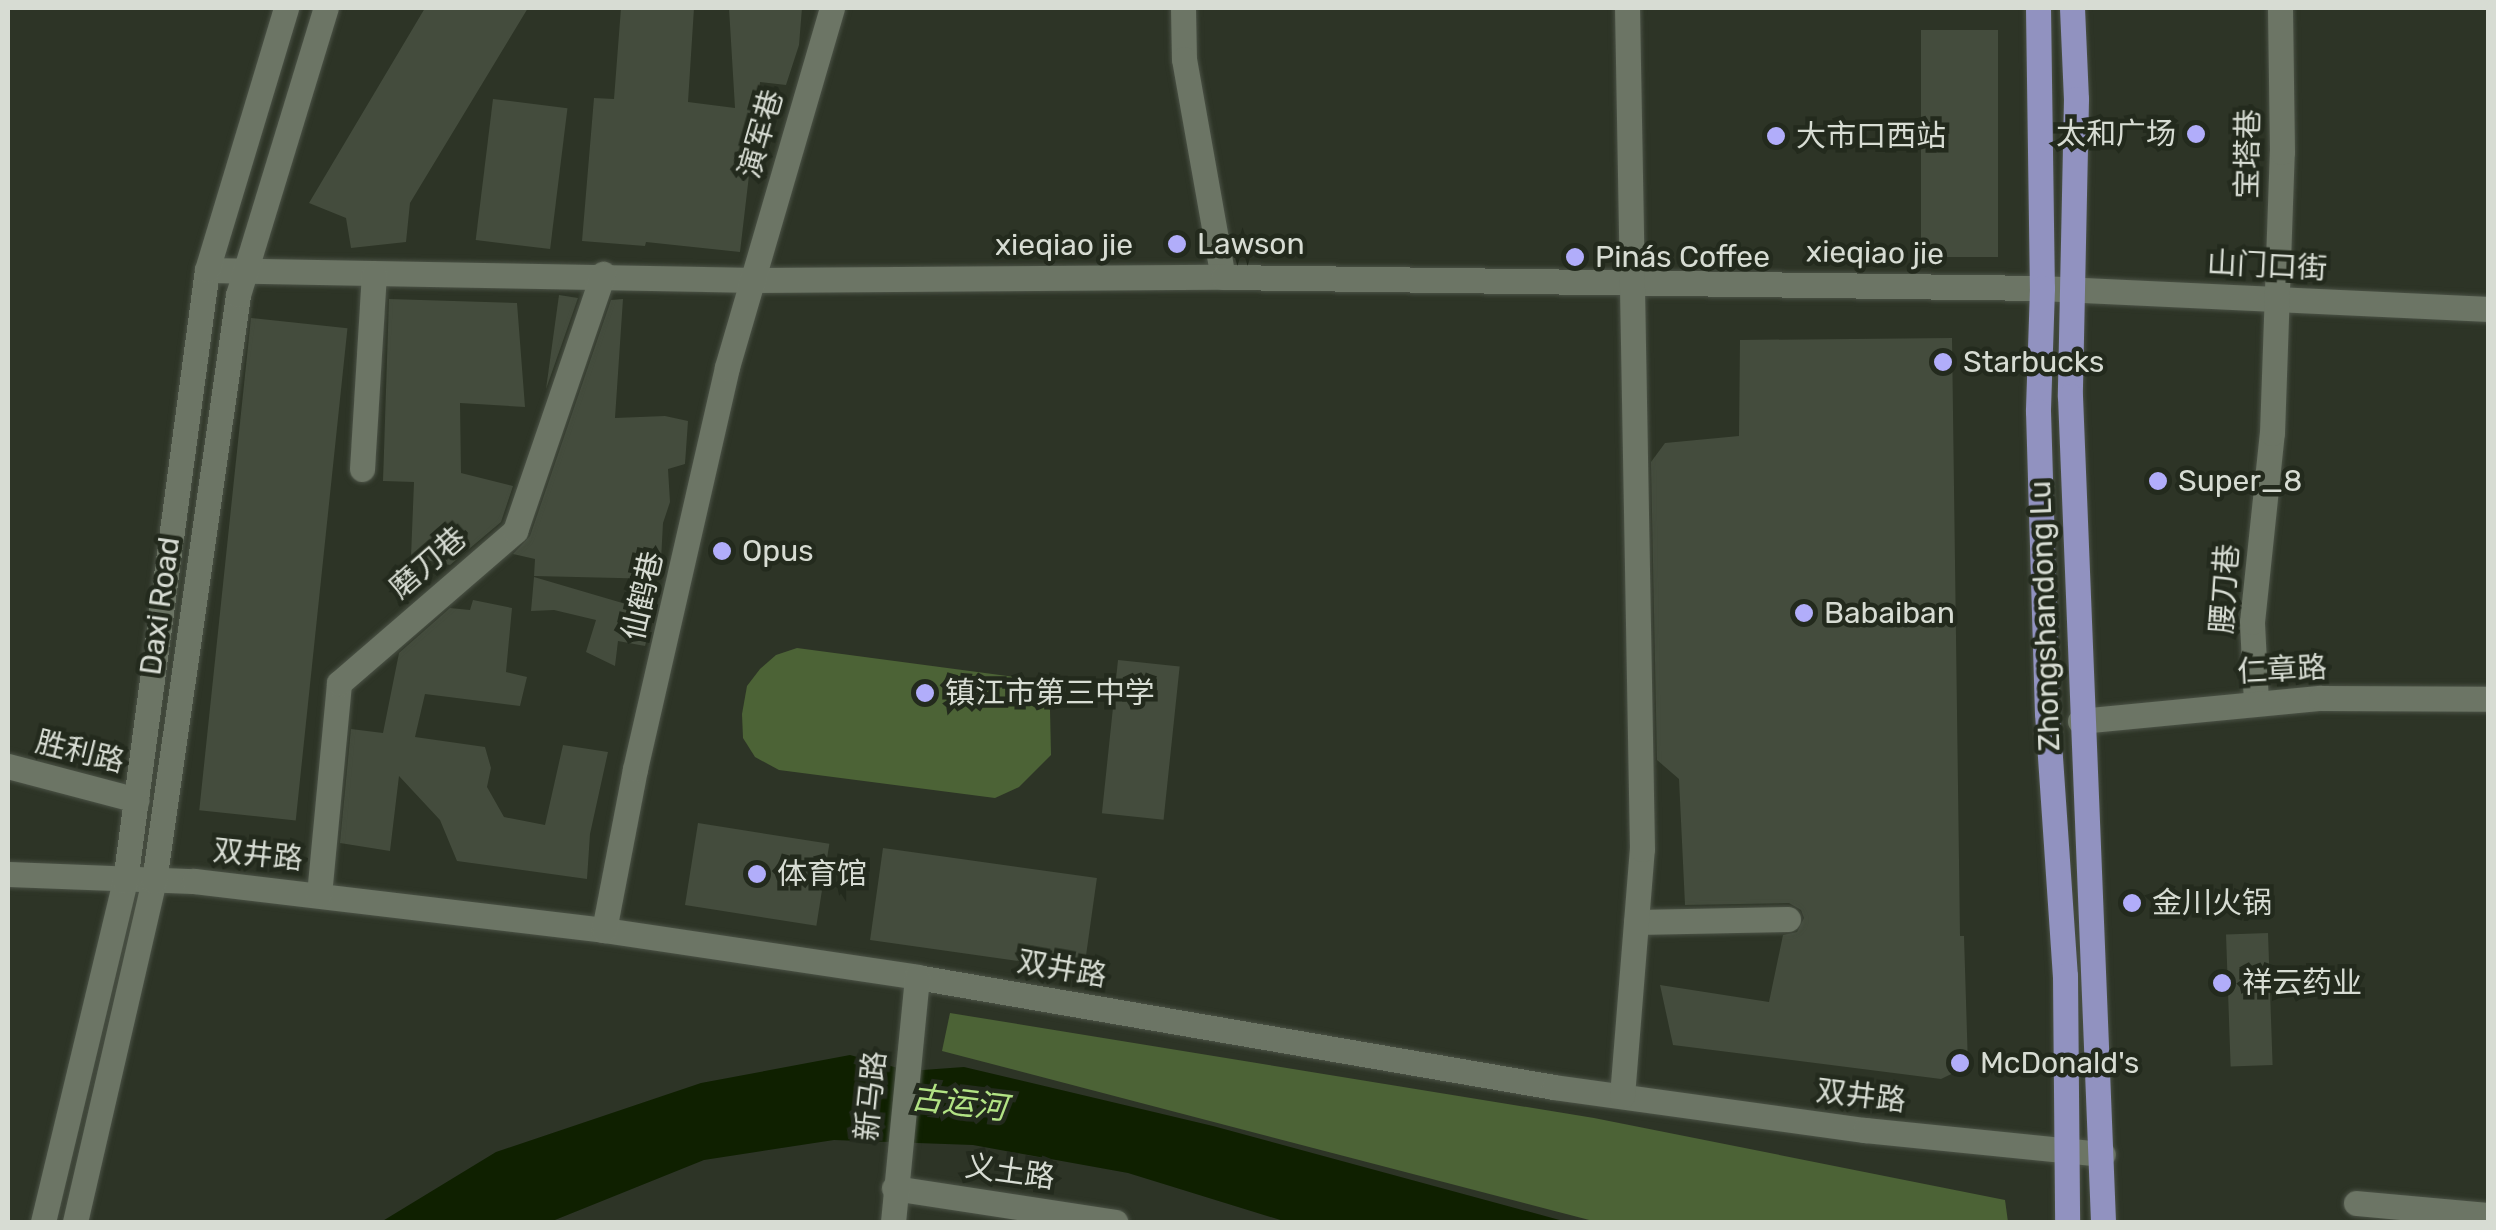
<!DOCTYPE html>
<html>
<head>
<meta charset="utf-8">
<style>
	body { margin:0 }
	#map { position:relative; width:2496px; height:1230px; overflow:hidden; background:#2d3426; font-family:Rubik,"Noto Sans SC",sans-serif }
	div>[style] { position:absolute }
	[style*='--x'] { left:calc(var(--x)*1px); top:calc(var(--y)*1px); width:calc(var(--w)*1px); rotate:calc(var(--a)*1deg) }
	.green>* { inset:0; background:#4c6336 }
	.water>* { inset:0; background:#0f2000 }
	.building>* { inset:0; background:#444c3d; transform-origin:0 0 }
	.roads { filter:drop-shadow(0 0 2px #4b5246) drop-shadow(0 0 2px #4b5246) }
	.minor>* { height:25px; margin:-12.5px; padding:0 12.5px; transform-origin:12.5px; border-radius:12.5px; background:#6c7565 }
	.major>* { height:25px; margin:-12.5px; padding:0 12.5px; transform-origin:12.5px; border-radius:12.5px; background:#9192c0 }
	.dots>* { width:28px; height:28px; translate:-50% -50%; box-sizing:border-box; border:5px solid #232a1d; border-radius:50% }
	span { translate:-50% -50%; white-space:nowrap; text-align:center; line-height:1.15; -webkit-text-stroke:9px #232a1d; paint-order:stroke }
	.street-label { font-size:30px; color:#d7dcd3 }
	.poi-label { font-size:30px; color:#d7dcd3 }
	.right { translate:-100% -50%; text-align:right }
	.left { translate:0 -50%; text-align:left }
	.water-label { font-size:32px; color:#b2e384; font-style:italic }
	.frame { position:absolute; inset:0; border:10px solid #d7dcd3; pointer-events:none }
</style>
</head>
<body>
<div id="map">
	<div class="green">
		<i style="clip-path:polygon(797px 648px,1015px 677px,1035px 688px,1050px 710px,1051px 755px,1019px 787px,995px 798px,779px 770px,755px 757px,743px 738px,742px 714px,747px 686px,760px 669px,776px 655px)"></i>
		<i style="clip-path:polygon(950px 1013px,1594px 1118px,2005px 1200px,2008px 1222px,1597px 1222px,942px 1051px)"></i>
	</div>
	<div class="water">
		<i style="clip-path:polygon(850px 1055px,909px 1071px,964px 1067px,1213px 1126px,1567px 1222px,1287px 1222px,1128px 1173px,973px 1145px,834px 1140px,704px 1160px,550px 1222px,381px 1222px,496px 1152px,701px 1083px)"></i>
	</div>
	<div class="building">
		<i style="clip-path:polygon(425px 8px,528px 8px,410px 203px,406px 242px,351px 248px,346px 218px,309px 203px)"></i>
		<i style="clip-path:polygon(621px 8px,694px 8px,688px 102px,735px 108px,729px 8px,802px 8px,799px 45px,786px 85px,760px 82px,740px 252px,646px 242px,645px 246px,582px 241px,594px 98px,614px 99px)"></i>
		<i style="left:1921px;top:30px;width:77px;height:227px"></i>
		<i style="left:493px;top:99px;width:75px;height:142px;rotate:7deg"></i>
		<i style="clip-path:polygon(559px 295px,578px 298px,546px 389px)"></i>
		<i style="clip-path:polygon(389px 299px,517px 303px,525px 407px,460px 403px,461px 473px,513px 486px,501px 522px,450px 565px,411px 557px,414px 482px,383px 481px)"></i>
		<i style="clip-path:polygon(623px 299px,615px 418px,665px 416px,688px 421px,685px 464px,668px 469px,670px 502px,663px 523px,660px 579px,534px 576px,535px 559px,513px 554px,530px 536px,611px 300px)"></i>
		<i style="left:251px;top:318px;width:97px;height:495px;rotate:6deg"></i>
		<i style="clip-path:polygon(1952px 338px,1960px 936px,1964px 936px,1968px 1066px,1941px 1079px,1673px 1045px,1660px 985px,1769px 1002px,1783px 935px,1797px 932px,1804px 918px,1801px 910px,1789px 903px,1685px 905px,1679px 779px,1657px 760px,1651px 462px,1665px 443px,1739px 436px,1740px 340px)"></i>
		<i style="clip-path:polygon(534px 577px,636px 607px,635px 622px,651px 624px,645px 646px,618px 641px,615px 666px,586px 652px,596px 620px,554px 610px,531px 611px)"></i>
		<i style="clip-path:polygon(473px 600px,512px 608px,506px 672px,527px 677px,520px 706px,425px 694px,415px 737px,485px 747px,491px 768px,487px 787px,504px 817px,545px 825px,563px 745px,608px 752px,590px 834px,587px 879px,457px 861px,440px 820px,399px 776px,390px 851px,340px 843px,351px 729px,383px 733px,399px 653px,450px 608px,470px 610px)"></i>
		<i style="left:1118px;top:660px;width:62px;height:154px;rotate:6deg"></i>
		<i style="left:698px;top:823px;width:133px;height:83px;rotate:9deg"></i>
		<i style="left:883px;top:848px;width:216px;height:93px;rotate:8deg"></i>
		<i style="left:2268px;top:933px;width:132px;height:42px;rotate:88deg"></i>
	</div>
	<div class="roads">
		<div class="minor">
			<i style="--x:1183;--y:8;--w:51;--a:88.9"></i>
			<i style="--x:1184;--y:59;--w:221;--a:79.9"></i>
			<i style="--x:207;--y:270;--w:549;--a:1.04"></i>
			<i style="--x:756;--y:280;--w:467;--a:-0.4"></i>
			<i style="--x:1223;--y:277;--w:819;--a:0.77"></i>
			<i style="--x:2042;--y:288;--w:446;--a:2.7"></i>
			<i style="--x:362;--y:469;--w:195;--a:-86.5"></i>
			<i style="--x:2256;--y:702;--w:80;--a:-92.9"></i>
			<i style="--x:2252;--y:622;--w:190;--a:-84"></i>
			<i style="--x:2272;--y:433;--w:281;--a:-88"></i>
			<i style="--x:2282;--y:152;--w:144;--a:-90.8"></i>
			<i style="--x:2080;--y:721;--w:242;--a:-5.5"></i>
			<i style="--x:2321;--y:698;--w:167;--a:0.3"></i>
			<i style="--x:8;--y:766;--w:133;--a:14.8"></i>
			<i style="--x:8;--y:874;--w:186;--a:2.2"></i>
			<i style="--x:194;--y:881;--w:413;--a:6.8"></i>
			<i style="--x:604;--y:930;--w:317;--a:8.5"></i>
			<i style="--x:917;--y:977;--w:646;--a:9.8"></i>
			<i style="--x:1554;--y:1087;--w:314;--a:7.9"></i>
			<i style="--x:1865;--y:1130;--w:239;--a:5.8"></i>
			<i style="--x:319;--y:895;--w:213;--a:-84.6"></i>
			<i style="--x:339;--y:683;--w:233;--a:-40.8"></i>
			<i style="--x:515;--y:531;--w:272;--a:-71.1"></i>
			<i style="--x:1636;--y:922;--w:152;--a:-1.1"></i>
			<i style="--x:604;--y:930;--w:164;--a:-79.1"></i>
			<i style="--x:635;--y:769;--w:412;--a:-77.1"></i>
			<i style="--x:727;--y:367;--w:374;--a:-73.7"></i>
			<i style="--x:1622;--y:1096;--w:248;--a:-85.4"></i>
			<i style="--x:1642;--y:849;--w:841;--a:-91.02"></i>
			<i style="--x:894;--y:1188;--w:224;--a:8.7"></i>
			<i style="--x:2356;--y:1203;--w:133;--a:5.2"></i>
			<i style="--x:43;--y:1222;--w:351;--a:-76.5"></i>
			<i style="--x:125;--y:881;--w:616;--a:-82.36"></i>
			<i style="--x:207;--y:270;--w:274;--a:-73.2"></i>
			<i style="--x:75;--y:1222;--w:350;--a:-77"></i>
			<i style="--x:154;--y:881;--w:592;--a:-81.84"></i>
			<i style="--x:238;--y:295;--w:300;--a:-73"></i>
			<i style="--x:893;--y:1222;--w:246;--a:-84.4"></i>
		</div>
		<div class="major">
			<i style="--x:2038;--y:8;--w:280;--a:89.2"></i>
			<i style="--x:2042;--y:288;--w:123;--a:91.9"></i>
			<i style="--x:2038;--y:411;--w:302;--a:88.3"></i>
			<i style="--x:2047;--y:713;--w:264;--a:86.1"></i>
			<i style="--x:2065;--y:976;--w:246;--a:89.5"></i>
			<i style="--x:2072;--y:8;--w:91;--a:87.5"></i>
			<i style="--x:2076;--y:99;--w:297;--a:91.2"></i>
			<i style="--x:2070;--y:396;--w:827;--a:87.71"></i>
		</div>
	</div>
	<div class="dots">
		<i style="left:2196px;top:134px;background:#b1adfa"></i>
		<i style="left:1776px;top:136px;background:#b1adfa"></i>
		<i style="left:1177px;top:244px;background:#b1adfa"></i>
		<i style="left:1575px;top:257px;background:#b1adfa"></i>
		<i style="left:1943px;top:362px;background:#b1adfa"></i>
		<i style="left:2158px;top:481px;background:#b1adfa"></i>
		<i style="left:722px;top:551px;background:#b1adfa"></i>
		<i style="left:1804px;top:613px;background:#b1adfa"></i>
		<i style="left:925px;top:693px;background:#b1adfa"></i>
		<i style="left:757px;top:874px;background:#b1adfa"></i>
		<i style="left:2132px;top:903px;background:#b1adfa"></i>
		<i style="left:2222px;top:983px;background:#b1adfa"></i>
		<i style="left:1960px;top:1063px;background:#b1adfa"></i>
	</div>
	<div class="street-label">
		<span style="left:761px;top:134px;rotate:-74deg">演军巷</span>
		<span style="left:2248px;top:154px;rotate:-89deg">宝塔巷</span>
		<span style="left:1064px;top:245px">xieqiao jie</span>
		<span style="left:1875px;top:253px;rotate:1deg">xieqiao jie</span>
		<span style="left:2267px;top:266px;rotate:3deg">山门口街</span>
		<span style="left:428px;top:563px;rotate:-41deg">磨刀巷</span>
		<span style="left:2225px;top:589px;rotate:-86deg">腰刀巷</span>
		<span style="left:643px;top:596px;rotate:-77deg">仙鹤巷</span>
		<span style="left:160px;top:606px;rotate:-82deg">Daxi Road</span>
		<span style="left:2045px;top:616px;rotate:-92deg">Zhongshandong Lu</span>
		<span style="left:2282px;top:670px;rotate:-3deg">仁章路</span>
		<span style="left:80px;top:752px;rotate:14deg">胜利路</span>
		<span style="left:258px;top:855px;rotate:6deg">双井路</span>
		<span style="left:1062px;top:969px;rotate:10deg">双井路</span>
		<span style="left:871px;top:1096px;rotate:-84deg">新马路</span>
		<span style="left:1861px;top:1096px;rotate:7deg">双井路</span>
		<span style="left:1010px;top:1172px;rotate:8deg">义土路</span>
	</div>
	<div class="poi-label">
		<span class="right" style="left:2176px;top:134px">太和广场</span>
		<span class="left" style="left:1796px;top:136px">大市口西站</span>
		<span class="left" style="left:1197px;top:244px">Lawson</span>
		<span class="left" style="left:1595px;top:257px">Pinás Coffee</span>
		<span class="left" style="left:1963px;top:362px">Starbucks</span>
		<span class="left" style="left:2178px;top:481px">Super_8</span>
		<span class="left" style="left:742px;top:551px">Opus</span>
		<span class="left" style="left:1824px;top:613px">Babaiban</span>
		<span class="left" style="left:945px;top:693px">镇江市第三中学</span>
		<span class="left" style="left:777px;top:874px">体育馆</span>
		<span class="left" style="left:2152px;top:903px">金川火锅</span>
		<span class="left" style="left:2242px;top:983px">祥云药业</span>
		<span class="left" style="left:1980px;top:1063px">McDonald's</span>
	</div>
	<div class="water-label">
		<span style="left:959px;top:1103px;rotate:7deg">古运河</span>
	</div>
	<div class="frame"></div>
</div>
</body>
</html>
